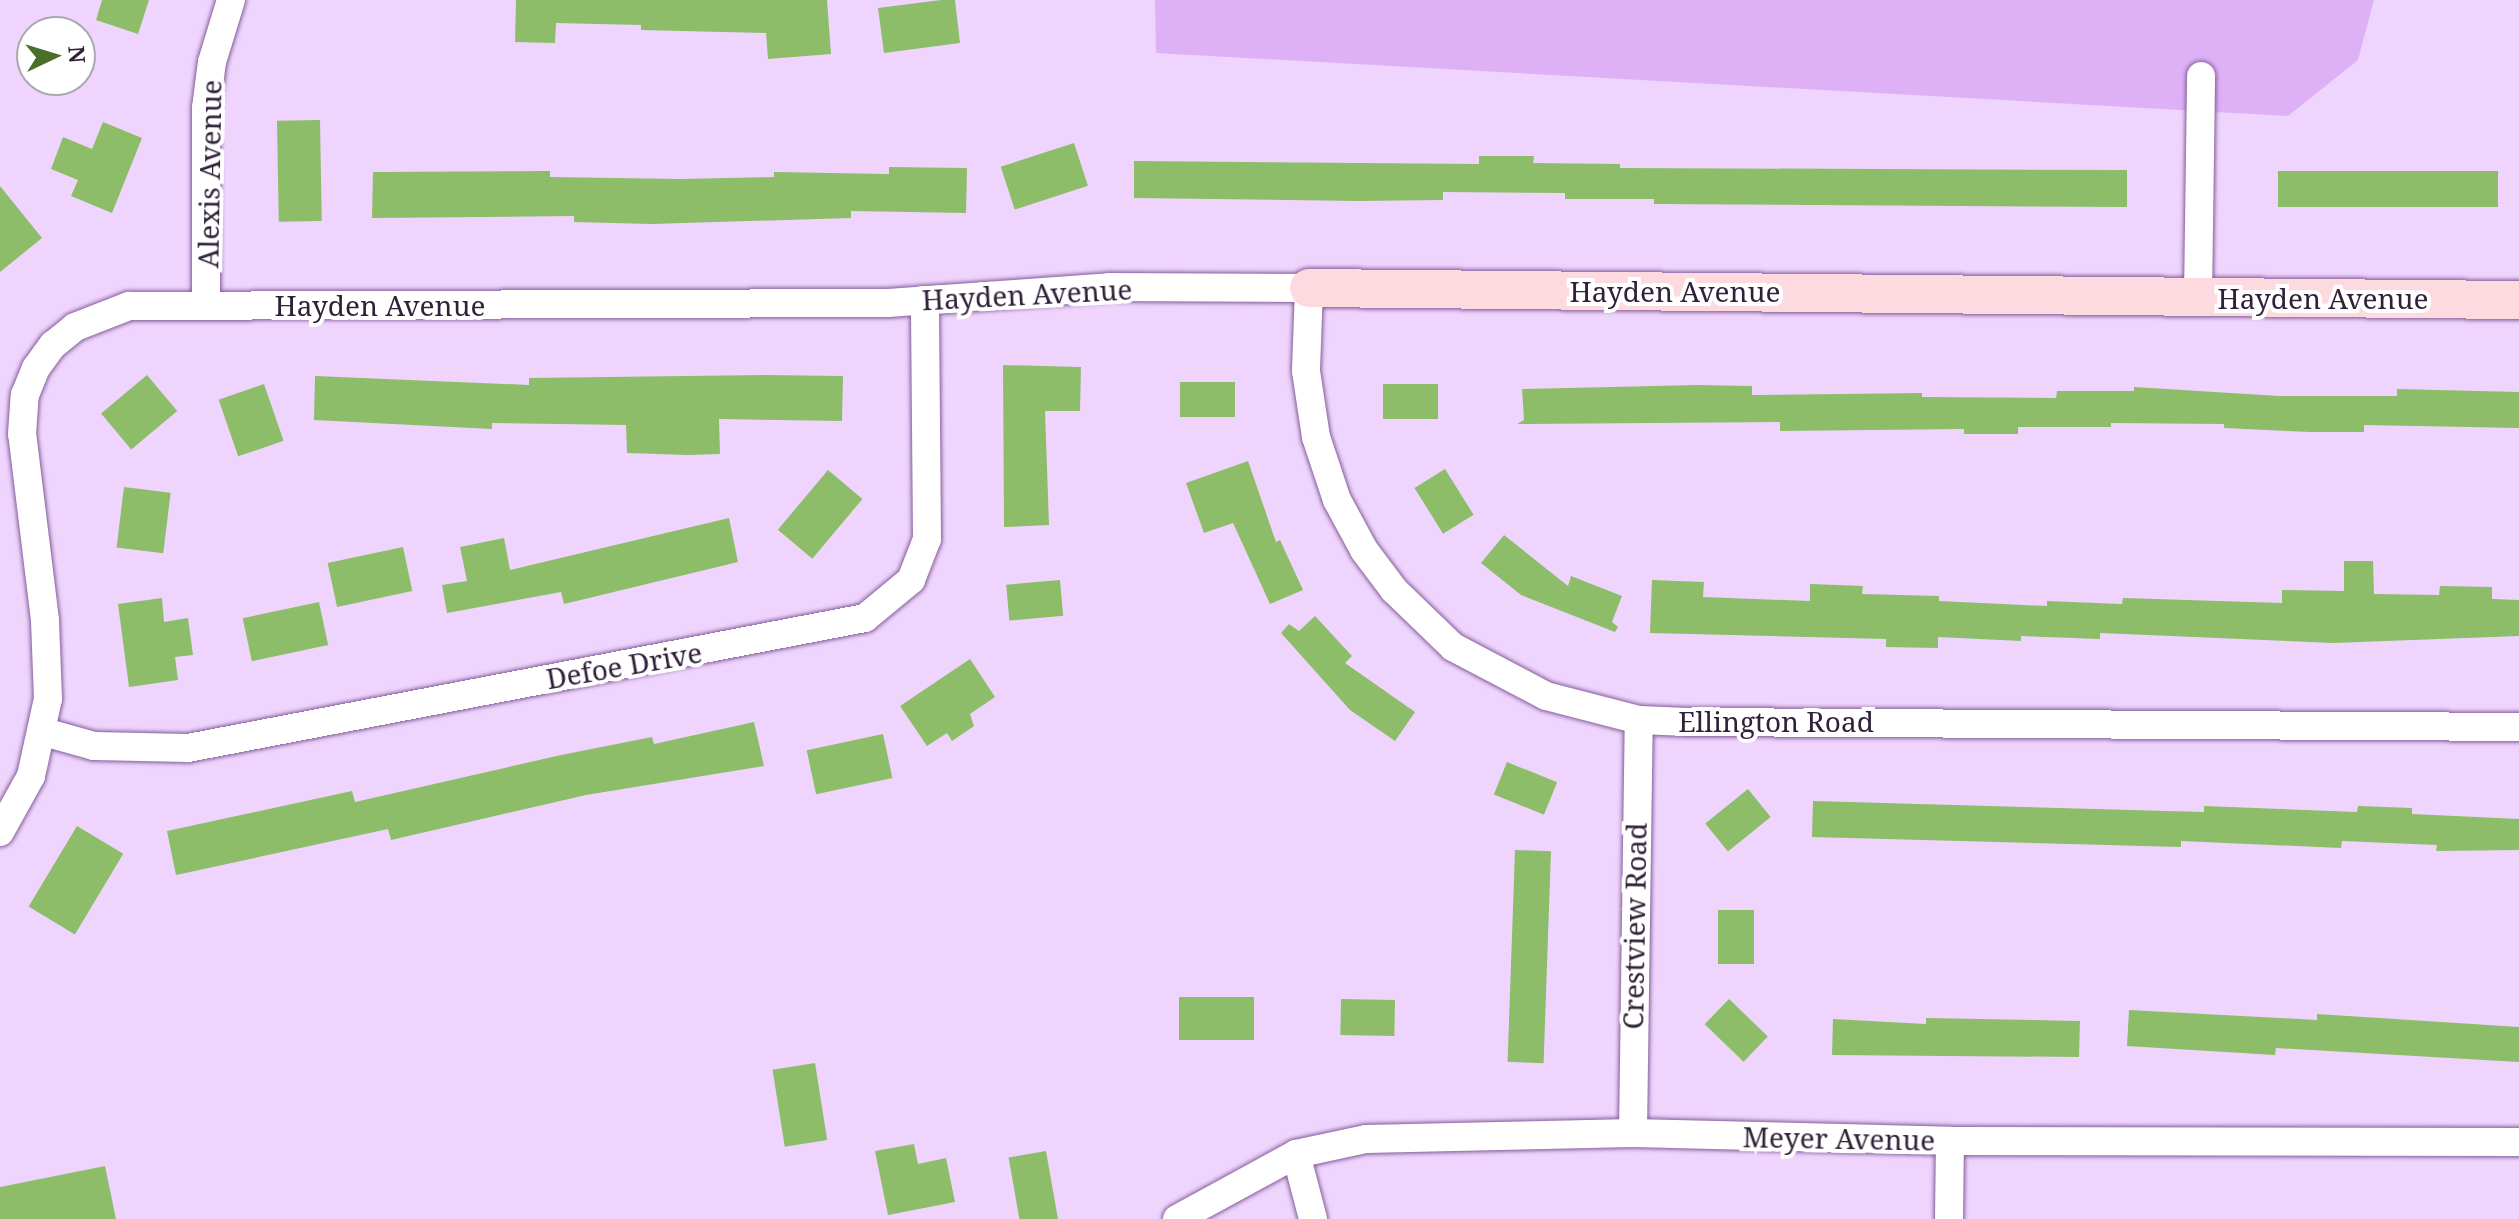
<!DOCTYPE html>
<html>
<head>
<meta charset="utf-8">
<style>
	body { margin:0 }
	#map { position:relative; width:2519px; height:1219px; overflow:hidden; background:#efd5fe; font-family:"Noto Serif",serif }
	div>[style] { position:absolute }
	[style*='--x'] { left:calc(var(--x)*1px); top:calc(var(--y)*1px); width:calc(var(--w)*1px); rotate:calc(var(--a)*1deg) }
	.green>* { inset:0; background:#deb1f7 }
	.building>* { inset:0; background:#8dbd69; transform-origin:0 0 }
	.roads { filter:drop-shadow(0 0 2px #855d9a) drop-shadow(0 0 2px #855d9a) }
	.street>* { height:28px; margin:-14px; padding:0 14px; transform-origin:14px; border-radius:14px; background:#fff }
	.secondary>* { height:38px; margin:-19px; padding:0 19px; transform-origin:19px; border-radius:19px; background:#fcdadf }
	span { translate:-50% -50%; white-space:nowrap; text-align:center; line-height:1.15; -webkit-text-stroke:8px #fff; paint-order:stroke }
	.street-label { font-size:28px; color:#302039 }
	.north { position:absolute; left:16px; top:16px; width:80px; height:80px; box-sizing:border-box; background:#fff; border:2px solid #aca6b0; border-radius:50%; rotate:86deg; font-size:22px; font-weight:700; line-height:32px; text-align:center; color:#302039 }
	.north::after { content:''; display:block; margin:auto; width:28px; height:36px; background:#496f29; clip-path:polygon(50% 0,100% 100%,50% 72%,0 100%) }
</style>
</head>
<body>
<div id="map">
	<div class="green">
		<i style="clip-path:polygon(1155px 0,2374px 0,2358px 60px,2288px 116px,1156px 53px)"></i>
	</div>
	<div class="building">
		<i style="clip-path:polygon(102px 0,149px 0,138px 34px,96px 20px)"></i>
		<i style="clip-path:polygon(516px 0,827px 0,831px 54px,768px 59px,766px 33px,641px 30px,641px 25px,556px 23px,555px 43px,515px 42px)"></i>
		<i style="clip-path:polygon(941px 0,955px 0,960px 43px,884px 53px,878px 8px)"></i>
		<i style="left:320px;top:120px;width:101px;height:43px;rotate:89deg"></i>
		<i style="clip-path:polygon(103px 122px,142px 138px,112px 213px,71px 196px,78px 180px,51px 169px,63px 137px,92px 149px)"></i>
		<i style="left:1074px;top:143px;width:45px;height:77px;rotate:72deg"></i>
		<i style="clip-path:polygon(1479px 156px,1534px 156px,1533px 163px,1620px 164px,1620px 168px,2127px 170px,2127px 207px,1654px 204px,1654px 199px,1565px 199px,1565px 193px,1443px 192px,1443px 200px,1358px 201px,1134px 198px,1134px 161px,1479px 164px)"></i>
		<i style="clip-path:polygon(889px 167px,967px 168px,966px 213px,851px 211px,851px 218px,652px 224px,574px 222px,574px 216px,372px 218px,373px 172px,550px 171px,550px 177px,680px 179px,774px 177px,774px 172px,889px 174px)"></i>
		<i style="left:2498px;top:171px;width:36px;height:220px;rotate:90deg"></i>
		<i style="clip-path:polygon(0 186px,42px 238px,0 272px)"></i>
		<i style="clip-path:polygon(1003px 365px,1081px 367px,1080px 411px,1045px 411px,1049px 525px,1004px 527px)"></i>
		<i style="left:147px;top:375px;width:47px;height:60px;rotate:50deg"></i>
		<i style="clip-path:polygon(765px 375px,843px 376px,842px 421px,719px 419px,720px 454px,688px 455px,627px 453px,626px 425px,492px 423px,492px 429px,314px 420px,315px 376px,529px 385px,529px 378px)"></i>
		<i style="left:1180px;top:382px;width:55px;height:35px"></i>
		<i style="left:264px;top:384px;width:60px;height:48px;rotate:71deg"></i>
		<i style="left:1383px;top:384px;width:55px;height:35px"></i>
		<i style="clip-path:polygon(1698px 385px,1752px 386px,1752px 395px,1922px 393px,1922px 397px,2056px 398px,2057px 391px,2134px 391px,2134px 387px,2279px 396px,2397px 396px,2397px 389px,2519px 392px,2519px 428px,2364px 425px,2364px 432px,2310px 432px,2224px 428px,2224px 424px,2111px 423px,2111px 427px,2018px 427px,2018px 434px,1964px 434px,1964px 429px,1780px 431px,1780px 422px,1517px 424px,1524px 420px,1522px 389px)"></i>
		<i style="clip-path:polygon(1248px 461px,1276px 542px,1280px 540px,1303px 590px,1270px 604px,1233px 523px,1204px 533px,1186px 483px)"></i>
		<i style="left:1445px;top:469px;width:54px;height:36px;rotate:58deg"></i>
		<i style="left:828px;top:470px;width:45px;height:78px;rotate:40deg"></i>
		<i style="left:124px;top:487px;width:47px;height:61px;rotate:7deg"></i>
		<i style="clip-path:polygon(729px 518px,738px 562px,564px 604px,561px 592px,447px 613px,442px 585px,467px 581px,460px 547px,504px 538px,510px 570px)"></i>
		<i style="clip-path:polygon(1504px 535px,1568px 586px,1571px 576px,1622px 596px,1612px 622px,1618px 627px,1615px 632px,1521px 595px,1481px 563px)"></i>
		<i style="left:403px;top:547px;width:45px;height:77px;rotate:78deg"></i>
		<i style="clip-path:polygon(2344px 561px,2373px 561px,2374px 594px,2439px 595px,2440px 586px,2492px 587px,2492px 599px,2519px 600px,2519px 636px,2333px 643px,2100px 633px,2100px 639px,2021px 636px,2021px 641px,1938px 637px,1938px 648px,1886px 647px,1886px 639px,1650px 633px,1652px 580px,1704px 582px,1703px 597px,1810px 601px,1810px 584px,1863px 586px,1862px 594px,1939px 596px,1939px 601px,2047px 606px,2047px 601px,2122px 604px,2123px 598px,2282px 603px,2282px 590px,2344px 591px)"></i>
		<i style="left:1060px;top:580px;width:36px;height:54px;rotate:85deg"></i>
		<i style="clip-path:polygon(162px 598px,164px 622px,188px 618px,193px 655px,175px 657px,178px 680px,129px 687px,118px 604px)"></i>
		<i style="left:319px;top:602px;width:44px;height:78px;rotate:78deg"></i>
		<i style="clip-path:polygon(1315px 616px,1352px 656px,1345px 663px,1415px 712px,1395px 741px,1350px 710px,1281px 633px,1289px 624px,1299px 631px)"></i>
		<i style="clip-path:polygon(970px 659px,995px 697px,970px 714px,974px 726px,952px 741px,947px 733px,927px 746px,900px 706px)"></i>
		<i style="clip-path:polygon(754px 722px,764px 766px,586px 795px,391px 840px,388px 829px,176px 875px,167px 831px,352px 791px,355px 802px,561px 755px,652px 737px,654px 744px)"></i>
		<i style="left:883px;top:734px;width:45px;height:78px;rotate:78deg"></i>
		<i style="left:1507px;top:762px;width:54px;height:35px;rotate:22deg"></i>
		<i style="left:1748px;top:789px;width:36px;height:55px;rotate:51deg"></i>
		<i style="clip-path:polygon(1813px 801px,2204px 812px,2204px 806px,2357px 812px,2358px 806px,2412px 808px,2412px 814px,2519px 819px,2519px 850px,2436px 851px,2437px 845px,2342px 841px,2341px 848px,2181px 841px,2181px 847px,1812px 837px)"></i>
		<i style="left:77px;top:826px;width:54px;height:94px;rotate:31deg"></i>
		<i style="left:1515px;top:850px;width:36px;height:212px;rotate:2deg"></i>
		<i style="left:1718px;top:910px;width:36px;height:54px"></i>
		<i style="left:1179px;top:997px;width:75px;height:43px"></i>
		<i style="left:1341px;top:999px;width:54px;height:36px;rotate:1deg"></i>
		<i style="left:1729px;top:999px;width:54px;height:35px;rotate:44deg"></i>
		<i style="clip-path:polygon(2129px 1010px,2317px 1020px,2317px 1014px,2519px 1027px,2519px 1062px,2276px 1048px,2275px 1055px,2127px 1046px)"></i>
		<i style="clip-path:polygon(1926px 1018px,2080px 1021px,2079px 1057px,1832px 1055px,1833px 1019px,1926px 1024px)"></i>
		<i style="left:815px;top:1063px;width:78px;height:43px;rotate:81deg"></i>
		<i style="clip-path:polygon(914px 1144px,918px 1164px,946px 1158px,955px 1202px,888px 1215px,875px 1151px)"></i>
		<i style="left:1046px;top:1151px;width:69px;height:38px;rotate:80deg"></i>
		<i style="clip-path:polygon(105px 1166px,116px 1219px,0 1219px,0 1187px)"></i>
	</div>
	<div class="roads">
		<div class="street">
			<i style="--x:2198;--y:297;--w:221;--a:-89.2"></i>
			<i style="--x:206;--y:303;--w:195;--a:-90"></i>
			<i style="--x:206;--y:108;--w:46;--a:-82.6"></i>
			<i style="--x:212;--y:62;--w:65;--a:-73"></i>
			<i style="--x:44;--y:732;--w:52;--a:15.6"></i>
			<i style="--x:94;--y:746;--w:94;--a:1.2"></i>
			<i style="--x:188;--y:748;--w:689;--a:-10.87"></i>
			<i style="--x:865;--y:618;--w:60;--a:-39.6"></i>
			<i style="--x:911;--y:580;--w:44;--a:-68.7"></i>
			<i style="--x:927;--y:539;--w:239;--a:-90.5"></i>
			<i style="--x:0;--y:832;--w:64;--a:-61"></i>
			<i style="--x:31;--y:776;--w:79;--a:-77.6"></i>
			<i style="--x:48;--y:699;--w:79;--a:-92.2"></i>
			<i style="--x:45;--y:620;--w:187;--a:-97"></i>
			<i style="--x:22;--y:434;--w:39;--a:-86"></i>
			<i style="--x:25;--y:395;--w:29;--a:-68"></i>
			<i style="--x:36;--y:368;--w:29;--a:-54"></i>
			<i style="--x:53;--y:345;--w:28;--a:-39"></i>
			<i style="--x:75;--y:327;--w:58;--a:-21.3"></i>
			<i style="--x:129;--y:306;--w:759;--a:-0.23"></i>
			<i style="--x:888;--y:303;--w:222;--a:-4.1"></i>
			<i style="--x:1109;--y:287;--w:200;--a:0.3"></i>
			<i style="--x:1309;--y:288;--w:83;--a:92.1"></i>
			<i style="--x:1306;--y:371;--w:67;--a:81.4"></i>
			<i style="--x:1316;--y:437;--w:66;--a:71.6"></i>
			<i style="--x:1337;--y:500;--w:57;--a:61.6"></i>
			<i style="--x:1364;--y:550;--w:50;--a:53.1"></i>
			<i style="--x:1394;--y:590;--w:82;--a:44"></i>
			<i style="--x:1453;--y:647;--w:105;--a:27.8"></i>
			<i style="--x:1546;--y:696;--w:96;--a:14.5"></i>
			<i style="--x:1639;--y:720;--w:49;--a:2.3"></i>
			<i style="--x:1688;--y:722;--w:831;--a:0.34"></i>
			<i style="--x:1633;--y:1133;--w:413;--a:-89.2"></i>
			<i style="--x:1296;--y:1154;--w:67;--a:75.3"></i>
			<i style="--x:1177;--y:1219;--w:136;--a:-28.6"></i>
			<i style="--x:1296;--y:1154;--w:72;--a:-12.1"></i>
			<i style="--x:1366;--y:1139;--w:267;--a:-1.3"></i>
			<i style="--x:1633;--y:1133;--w:317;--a:1.4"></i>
			<i style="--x:1950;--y:1141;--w:569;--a:0.1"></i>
			<i style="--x:1949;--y:1219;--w:78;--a:-89.3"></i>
		</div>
		<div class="secondary">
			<i style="--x:1309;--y:288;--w:1210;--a:0.57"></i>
		</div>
	</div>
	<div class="street-label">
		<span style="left:209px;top:174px;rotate:-89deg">Alexis Avenue</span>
		<span style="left:1675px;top:291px">Hayden Avenue</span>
		<span style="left:1027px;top:294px;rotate:-3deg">Hayden Avenue</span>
		<span style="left:2323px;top:298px">Hayden Avenue</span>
		<span style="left:380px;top:305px">Hayden Avenue</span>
		<span style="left:624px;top:665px;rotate:-10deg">Defoe Drive</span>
		<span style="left:1776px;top:721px">Ellington Road</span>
		<span style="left:1634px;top:926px;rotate:-89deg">Crestview Road</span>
		<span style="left:1839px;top:1138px;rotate:1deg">Meyer Avenue</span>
	</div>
	<div class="north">N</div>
</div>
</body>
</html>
